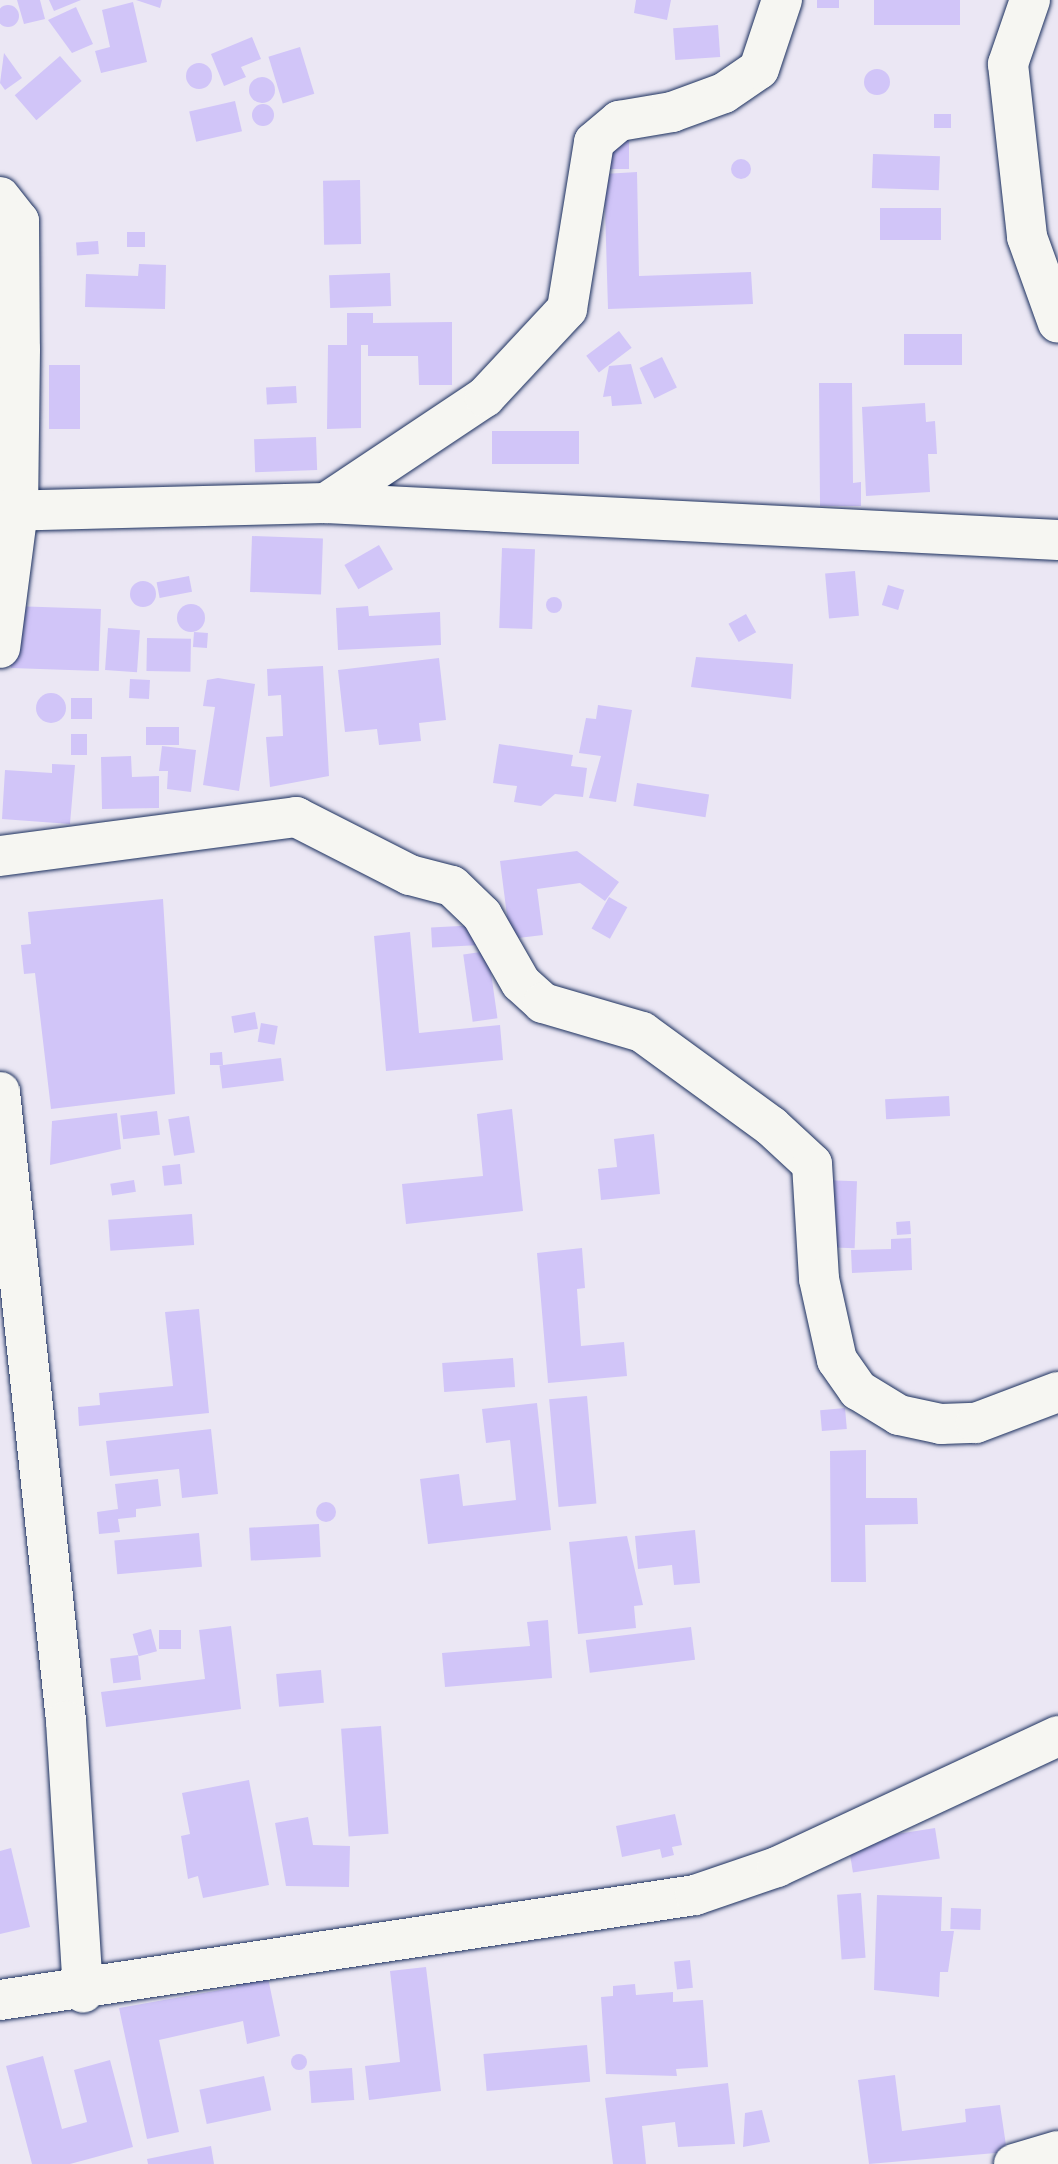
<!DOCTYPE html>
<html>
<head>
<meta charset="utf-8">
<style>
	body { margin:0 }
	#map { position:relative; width:1058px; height:2164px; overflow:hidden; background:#ebe7f4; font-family:"Balsamiq Sans",sans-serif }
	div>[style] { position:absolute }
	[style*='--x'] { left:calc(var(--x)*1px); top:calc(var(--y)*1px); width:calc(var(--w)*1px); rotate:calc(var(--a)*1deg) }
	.building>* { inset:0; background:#d1c5f8; transform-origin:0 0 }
	.round { border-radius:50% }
	.roads { filter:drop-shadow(0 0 2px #1b2f5e) drop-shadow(0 0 2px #1b2f5e) }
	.minor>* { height:40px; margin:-20px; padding:0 20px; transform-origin:20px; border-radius:20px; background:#f6f6f2 }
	span { translate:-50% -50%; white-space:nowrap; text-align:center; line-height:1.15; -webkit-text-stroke:8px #f6f6f2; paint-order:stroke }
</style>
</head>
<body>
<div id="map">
	<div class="building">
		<i style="clip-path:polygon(17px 0,40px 0,45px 19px,24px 24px)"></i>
		<i style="clip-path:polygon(49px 0,81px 0,54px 11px)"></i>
		<i style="clip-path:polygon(136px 0,162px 0,160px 8px)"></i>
		<i style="clip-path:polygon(636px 0,671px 0,667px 20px,634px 13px)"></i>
		<i style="left:817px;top:0;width:22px;height:8px"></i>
		<i style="left:874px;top:0;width:86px;height:25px"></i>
		<i style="clip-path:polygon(133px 2px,147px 62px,101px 73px,95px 51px,110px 47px,102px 10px)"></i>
		<i class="round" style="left:-3px;top:5px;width:22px;height:22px"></i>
		<i style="clip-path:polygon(76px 7px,93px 44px,72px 53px,48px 20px)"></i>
		<i style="left:718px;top:25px;width:32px;height:45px;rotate:86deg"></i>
		<i style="clip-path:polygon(252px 37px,261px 59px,241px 67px,246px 77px,224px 86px,211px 54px)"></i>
		<i style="left:300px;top:47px;width:49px;height:33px;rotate:73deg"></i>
		<i style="clip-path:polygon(4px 53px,22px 78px,5px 90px,0 83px)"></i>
		<i style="left:60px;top:56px;width:33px;height:60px;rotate:49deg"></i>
		<i class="round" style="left:186px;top:63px;width:26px;height:26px"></i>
		<i class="round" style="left:864px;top:69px;width:26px;height:26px"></i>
		<i class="round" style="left:249px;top:77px;width:26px;height:26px"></i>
		<i style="left:235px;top:101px;width:31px;height:47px;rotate:77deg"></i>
		<i class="round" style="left:252px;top:104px;width:22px;height:22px"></i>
		<i style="left:951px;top:114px;width:14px;height:17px;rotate:90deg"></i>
		<i style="left:605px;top:137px;width:24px;height:32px"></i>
		<i style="left:873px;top:154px;width:67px;height:34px;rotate:2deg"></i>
		<i class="round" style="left:731px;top:159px;width:20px;height:20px"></i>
		<i style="clip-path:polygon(637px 172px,639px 276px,751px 272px,753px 304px,608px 309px,604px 174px)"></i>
		<i style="left:360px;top:180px;width:64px;height:37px;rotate:89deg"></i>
		<i style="left:880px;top:208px;width:61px;height:32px"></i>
		<i style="left:127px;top:232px;width:18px;height:15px"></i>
		<i style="left:98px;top:241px;width:13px;height:22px;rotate:86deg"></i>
		<i style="clip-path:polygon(139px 264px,166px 265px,165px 309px,85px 307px,86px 274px,138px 276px)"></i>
		<i style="left:390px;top:273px;width:33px;height:61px;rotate:88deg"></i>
		<i style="clip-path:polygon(347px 313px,373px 313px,373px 323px,452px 322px,452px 385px,419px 385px,418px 356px,368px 356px,368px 345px,361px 345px,361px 428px,327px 429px,328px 345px,347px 345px)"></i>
		<i style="left:619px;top:331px;width:21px;height:41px;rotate:53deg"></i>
		<i style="left:904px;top:334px;width:58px;height:31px"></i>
		<i style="left:662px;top:357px;width:34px;height:25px;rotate:64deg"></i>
		<i style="clip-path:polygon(631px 364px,642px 404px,612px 406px,611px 396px,603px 397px,609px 366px)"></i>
		<i style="left:49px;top:365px;width:31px;height:64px"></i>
		<i style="clip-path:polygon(819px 383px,852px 383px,853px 483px,861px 482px,861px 506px,820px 506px)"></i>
		<i style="left:296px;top:386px;width:17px;height:30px;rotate:87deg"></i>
		<i style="clip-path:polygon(925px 403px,926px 422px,935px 421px,937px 454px,928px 454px,930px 492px,866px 496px,862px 407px)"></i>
		<i style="left:492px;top:431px;width:87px;height:33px"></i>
		<i style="left:316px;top:437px;width:33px;height:62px;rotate:88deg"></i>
		<i style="left:252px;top:536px;width:71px;height:56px;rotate:2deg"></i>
		<i style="left:379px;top:545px;width:28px;height:40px;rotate:60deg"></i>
		<i style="left:502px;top:548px;width:33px;height:80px;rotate:2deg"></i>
		<i style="left:855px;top:571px;width:45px;height:30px;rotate:85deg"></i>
		<i style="left:189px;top:576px;width:16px;height:33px;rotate:79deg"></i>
		<i class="round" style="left:130px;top:581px;width:26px;height:26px"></i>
		<i style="left:888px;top:585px;width:17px;height:21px;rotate:17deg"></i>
		<i class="round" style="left:546px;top:597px;width:16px;height:16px"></i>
		<i class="round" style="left:177px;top:604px;width:28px;height:28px"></i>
		<i style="left:13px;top:606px;width:88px;height:62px;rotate:2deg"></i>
		<i style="clip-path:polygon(368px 606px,369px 616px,440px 612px,441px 645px,338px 650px,336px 608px)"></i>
		<i style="left:746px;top:614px;width:21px;height:20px;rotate:61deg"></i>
		<i style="left:108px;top:628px;width:32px;height:42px;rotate:4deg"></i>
		<i style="left:194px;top:632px;width:14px;height:15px;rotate:4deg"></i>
		<i style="left:147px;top:638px;width:44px;height:33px;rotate:1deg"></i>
		<i style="clip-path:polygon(696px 657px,793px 664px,791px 699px,691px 687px)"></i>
		<i style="clip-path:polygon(439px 658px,446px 720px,419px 723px,421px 741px,379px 745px,377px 729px,345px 732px,338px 670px)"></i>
		<i style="clip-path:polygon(323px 666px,329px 776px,270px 787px,266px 737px,283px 736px,281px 695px,268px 696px,267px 669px)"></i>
		<i style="clip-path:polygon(218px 678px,255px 684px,239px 791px,203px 785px,215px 707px,203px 706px,207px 680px)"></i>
		<i style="left:130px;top:679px;width:20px;height:19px;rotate:3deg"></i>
		<i class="round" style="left:36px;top:693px;width:30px;height:30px"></i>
		<i style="left:71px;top:698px;width:21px;height:21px"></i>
		<i style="clip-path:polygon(598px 705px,632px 710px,616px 802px,589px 798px,601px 756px,579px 753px,586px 718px,596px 719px)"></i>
		<i style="left:146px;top:727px;width:33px;height:18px"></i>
		<i style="left:71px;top:734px;width:16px;height:21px"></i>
		<i style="clip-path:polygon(499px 744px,573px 755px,571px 766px,587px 768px,583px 797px,555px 794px,541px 806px,514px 802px,517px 786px,493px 783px)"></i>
		<i style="clip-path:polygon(162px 746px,196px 750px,191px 792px,167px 789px,168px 771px,159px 771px)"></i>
		<i style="clip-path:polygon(131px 756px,132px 777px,159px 776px,159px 808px,102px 809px,101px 757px)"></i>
		<i style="clip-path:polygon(52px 764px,75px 765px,70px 824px,2px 819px,5px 770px,52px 773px)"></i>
		<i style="left:637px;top:783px;width:73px;height:23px;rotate:9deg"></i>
		<i style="clip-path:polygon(577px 851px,619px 882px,605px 901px,580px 883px,537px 889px,543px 935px,510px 939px,500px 861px)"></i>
		<i style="left:609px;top:897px;width:21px;height:36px;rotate:29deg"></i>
		<i style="clip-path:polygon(163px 899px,175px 1094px,51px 1109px,35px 973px,24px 974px,21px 945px,31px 944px,28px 912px)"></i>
		<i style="left:479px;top:925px;width:20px;height:48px;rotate:87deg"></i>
		<i style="clip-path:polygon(410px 932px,419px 1033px,500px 1025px,503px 1060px,386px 1071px,374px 936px)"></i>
		<i style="left:488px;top:951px;width:68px;height:25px;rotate:82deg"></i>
		<i style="left:255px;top:1012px;width:17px;height:24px;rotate:80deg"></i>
		<i style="left:261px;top:1023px;width:17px;height:19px;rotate:10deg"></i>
		<i style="clip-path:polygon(222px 1052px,223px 1065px,210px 1065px,210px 1053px)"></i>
		<i style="left:281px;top:1058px;width:23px;height:62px;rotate:83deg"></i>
		<i style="left:949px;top:1096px;width:20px;height:64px;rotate:87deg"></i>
		<i style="clip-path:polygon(512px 1109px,523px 1211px,406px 1224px,402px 1184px,483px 1176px,477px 1114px)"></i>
		<i style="left:157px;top:1111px;width:24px;height:37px;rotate:83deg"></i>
		<i style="clip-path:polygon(117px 1113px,121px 1149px,50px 1165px,52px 1121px)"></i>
		<i style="left:189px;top:1116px;width:37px;height:21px;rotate:81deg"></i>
		<i style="clip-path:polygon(654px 1134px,660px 1194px,601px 1200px,598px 1169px,617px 1167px,614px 1139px)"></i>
		<i style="left:180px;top:1164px;width:20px;height:18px;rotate:84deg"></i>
		<i style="left:134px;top:1180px;width:12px;height:24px;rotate:81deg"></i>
		<i style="left:823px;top:1180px;width:34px;height:67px;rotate:2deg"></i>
		<i style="left:192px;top:1214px;width:31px;height:84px;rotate:86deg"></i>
		<i style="left:910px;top:1221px;width:13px;height:14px;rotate:86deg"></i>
		<i style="clip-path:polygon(911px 1238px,912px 1270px,852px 1273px,851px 1250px,891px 1249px,891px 1239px)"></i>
		<i style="clip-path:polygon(582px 1248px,585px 1288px,577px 1289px,581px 1346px,624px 1342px,627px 1376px,548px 1383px,537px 1253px)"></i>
		<i style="clip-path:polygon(199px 1309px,209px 1413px,79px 1426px,78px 1407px,100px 1405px,99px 1393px,173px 1386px,165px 1312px)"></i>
		<i style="left:513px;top:1358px;width:29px;height:71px;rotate:86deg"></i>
		<i style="left:587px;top:1396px;width:108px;height:38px;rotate:85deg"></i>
		<i style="clip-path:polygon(537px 1403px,551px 1530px,428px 1544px,420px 1479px,459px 1474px,463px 1506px,516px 1500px,510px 1440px,486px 1443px,482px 1409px)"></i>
		<i style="left:845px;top:1408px;width:21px;height:25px;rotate:85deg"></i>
		<i style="clip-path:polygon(211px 1429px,218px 1494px,182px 1498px,179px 1469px,110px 1476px,106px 1441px)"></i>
		<i style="clip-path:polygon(866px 1450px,866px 1498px,917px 1498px,918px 1524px,865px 1525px,866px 1582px,831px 1582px,830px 1451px)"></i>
		<i style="clip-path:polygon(158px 1479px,161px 1506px,136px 1509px,136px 1517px,118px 1519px,120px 1532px,99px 1534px,97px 1512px,118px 1509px,115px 1484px)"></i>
		<i class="round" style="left:316px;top:1502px;width:20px;height:20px"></i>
		<i style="left:319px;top:1524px;width:33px;height:70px;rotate:87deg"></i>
		<i style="clip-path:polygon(695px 1530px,700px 1583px,674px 1585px,672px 1565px,638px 1569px,635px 1536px)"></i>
		<i style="left:199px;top:1533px;width:34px;height:85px;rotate:85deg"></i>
		<i style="clip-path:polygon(627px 1536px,643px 1605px,634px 1606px,636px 1628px,578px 1634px,569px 1542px)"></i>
		<i style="clip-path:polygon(548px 1620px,552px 1678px,445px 1687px,442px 1653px,530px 1646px,527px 1622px)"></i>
		<i style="clip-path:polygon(231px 1626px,241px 1709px,106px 1727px,101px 1692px,205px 1679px,199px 1630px)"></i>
		<i style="left:691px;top:1627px;width:33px;height:106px;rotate:83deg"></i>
		<i style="left:151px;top:1629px;width:23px;height:19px;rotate:75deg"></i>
		<i style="left:159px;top:1630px;width:22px;height:19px"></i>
		<i style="left:138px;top:1655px;width:25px;height:28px;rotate:83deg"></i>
		<i style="left:321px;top:1670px;width:33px;height:45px;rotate:85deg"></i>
		<i style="left:381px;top:1726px;width:108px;height:40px;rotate:86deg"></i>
		<i style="clip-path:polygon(249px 1780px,269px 1885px,203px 1898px,198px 1876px,188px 1879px,181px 1836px,190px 1834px,182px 1793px)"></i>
		<i style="clip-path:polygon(675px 1814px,682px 1845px,672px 1847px,674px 1855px,662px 1858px,660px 1849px,622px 1857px,616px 1826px)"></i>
		<i style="clip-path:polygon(308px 1817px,313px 1845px,350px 1846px,349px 1887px,286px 1886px,275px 1823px)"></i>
		<i style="left:935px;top:1828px;width:31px;height:88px;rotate:81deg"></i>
		<i style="clip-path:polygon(11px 1848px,30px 1927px,0 1934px,0 1851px)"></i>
		<i style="left:861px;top:1893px;width:65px;height:24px;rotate:86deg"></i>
		<i style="clip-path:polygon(877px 1895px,942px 1897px,941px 1931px,954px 1931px,948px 1972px,940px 1972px,939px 1997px,874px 1990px)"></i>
		<i style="left:951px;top:1908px;width:30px;height:21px;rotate:2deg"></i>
		<i style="left:690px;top:1960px;width:28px;height:16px;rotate:84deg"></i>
		<i style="clip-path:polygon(426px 1967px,441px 2091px,369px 2100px,365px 2066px,400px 2062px,390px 1971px)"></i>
		<i style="clip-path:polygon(266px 1968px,280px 2036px,247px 2044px,243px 2021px,159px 2040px,179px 2132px,147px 2139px,119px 2008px,237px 1987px,234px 1974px)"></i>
		<i style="clip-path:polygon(635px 1984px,636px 1995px,673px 1992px,673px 2002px,703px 2000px,708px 2067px,676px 2069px,677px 2076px,606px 2074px,601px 1997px,613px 1996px,613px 1986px)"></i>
		<i style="left:587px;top:2045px;width:37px;height:104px;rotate:85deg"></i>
		<i class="round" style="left:291px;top:2054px;width:16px;height:16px"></i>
		<i style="clip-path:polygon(43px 2056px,62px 2129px,87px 2122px,74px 2070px,110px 2060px,133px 2147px,70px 2164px,32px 2164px,6px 2066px)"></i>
		<i style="left:352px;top:2068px;width:32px;height:43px;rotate:86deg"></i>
		<i style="clip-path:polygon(895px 2075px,902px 2131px,966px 2122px,965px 2109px,1000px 2105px,1007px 2152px,869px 2164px,858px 2080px)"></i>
		<i style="left:264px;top:2076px;width:35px;height:66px;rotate:78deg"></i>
		<i style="clip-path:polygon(728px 2083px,735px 2144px,678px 2147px,675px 2122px,642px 2126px,646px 2164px,613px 2164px,605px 2098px)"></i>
		<i style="clip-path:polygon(762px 2110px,770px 2142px,743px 2147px,745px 2113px)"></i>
		<i style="clip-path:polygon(211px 2146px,214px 2164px,148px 2164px,147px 2159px)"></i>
	</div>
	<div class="roads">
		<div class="minor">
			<i style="--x:1030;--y:0;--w:68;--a:109"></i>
			<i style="--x:1008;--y:64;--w:174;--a:83.7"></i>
			<i style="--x:1027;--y:237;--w:91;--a:70.2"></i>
			<i style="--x:0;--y:197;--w:31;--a:52"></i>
			<i style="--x:19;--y:221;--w:128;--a:89.6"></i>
			<i style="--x:20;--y:349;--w:161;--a:90.7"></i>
			<i style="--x:18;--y:510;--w:139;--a:97.4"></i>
			<i style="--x:326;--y:503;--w:191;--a:-33.7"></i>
			<i style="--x:485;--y:397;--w:120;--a:-47"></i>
			<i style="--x:567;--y:309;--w:169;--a:-80.8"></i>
			<i style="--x:594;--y:142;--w:33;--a:-40"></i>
			<i style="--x:619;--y:121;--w:54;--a:-9.6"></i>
			<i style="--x:672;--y:112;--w:55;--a:-20.1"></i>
			<i style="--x:724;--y:93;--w:42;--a:-34.4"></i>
			<i style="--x:759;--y:69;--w:73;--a:-71.6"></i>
			<i style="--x:0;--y:511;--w:326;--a:-1.4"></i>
			<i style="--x:326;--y:503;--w:733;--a:2.89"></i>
			<i style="--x:0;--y:856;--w:299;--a:-7.5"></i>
			<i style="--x:296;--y:817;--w:128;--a:27"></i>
			<i style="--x:410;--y:875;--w:43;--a:14.7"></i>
			<i style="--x:452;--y:886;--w:42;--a:44"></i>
			<i style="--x:482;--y:915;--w:78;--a:60.2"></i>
			<i style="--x:521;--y:983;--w:30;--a:42"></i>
			<i style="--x:543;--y:1003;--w:103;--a:16.3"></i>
			<i style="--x:642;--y:1032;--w:160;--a:36.1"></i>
			<i style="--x:771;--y:1126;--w:56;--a:42.8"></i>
			<i style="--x:812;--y:1164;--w:115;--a:86.5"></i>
			<i style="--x:819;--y:1279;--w:83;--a:77.5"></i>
			<i style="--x:837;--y:1360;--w:37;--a:55"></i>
			<i style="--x:858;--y:1390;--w:48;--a:31.4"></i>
			<i style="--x:899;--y:1415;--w:43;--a:12.1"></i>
			<i style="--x:941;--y:1424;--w:35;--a:-2"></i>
			<i style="--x:976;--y:1423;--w:88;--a:-20.7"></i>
			<i style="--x:0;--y:1092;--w:632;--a:84.01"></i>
			<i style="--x:66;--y:1721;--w:272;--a:86.4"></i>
			<i style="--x:0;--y:2000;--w:703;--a:-8.59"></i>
			<i style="--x:695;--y:1895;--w:87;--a:-18.9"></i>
			<i style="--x:777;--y:1867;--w:310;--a:-25"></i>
			<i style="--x:1014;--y:2164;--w:46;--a:-16.5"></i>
		</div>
	</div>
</div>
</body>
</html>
